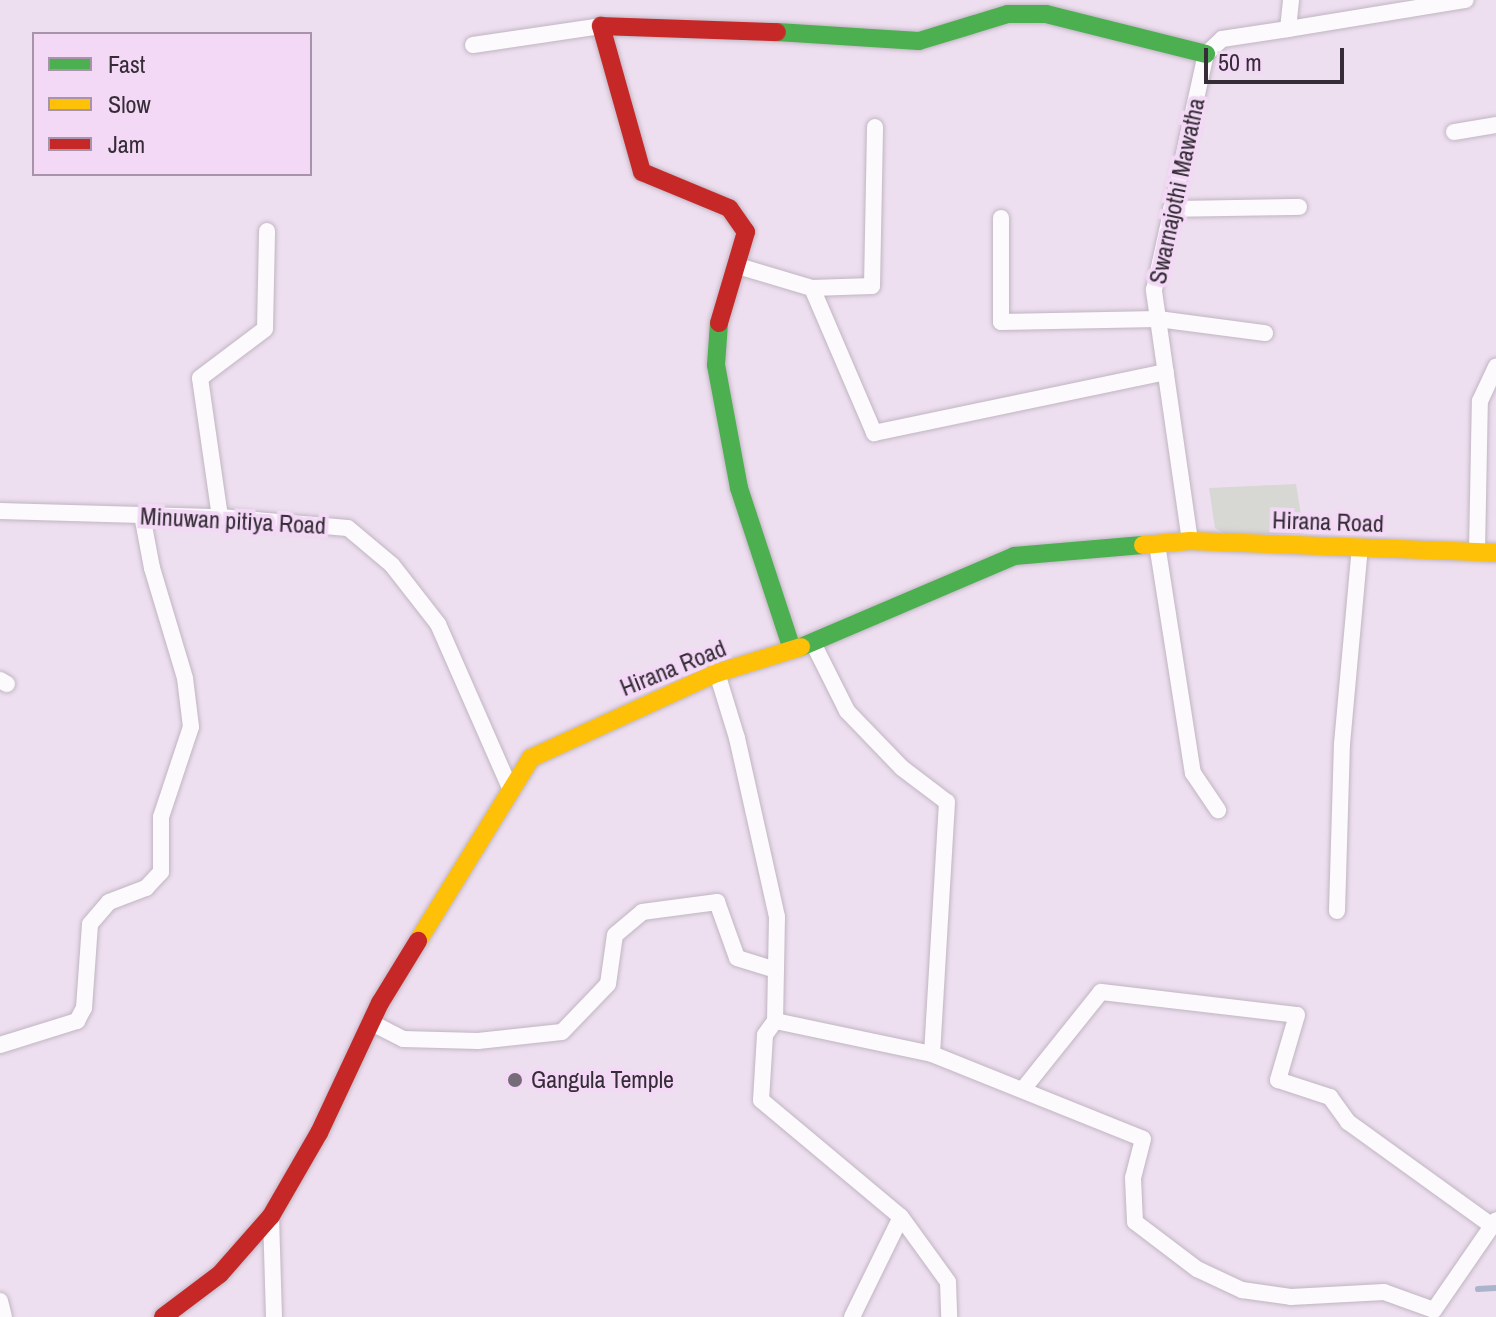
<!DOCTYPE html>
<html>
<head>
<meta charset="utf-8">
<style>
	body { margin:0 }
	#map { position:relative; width:1496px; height:1317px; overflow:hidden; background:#eedff0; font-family:"Archivo Narrow",sans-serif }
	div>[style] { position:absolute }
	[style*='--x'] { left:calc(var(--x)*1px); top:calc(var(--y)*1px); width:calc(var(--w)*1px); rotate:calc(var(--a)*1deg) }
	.green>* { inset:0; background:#d7d7d3 }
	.stream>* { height:6px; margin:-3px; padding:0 3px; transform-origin:3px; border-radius:3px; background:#aab4ca }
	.roads { filter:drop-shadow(0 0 2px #c0b5c2) drop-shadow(0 0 2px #c0b5c2) }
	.street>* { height:16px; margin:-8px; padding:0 8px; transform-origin:8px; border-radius:8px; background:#fcfafd }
	.fast>* { height:18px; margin:-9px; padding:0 9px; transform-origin:9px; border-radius:9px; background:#4caf50 }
	.slow>* { height:18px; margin:-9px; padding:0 9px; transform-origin:9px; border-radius:9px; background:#ffc107 }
	.jam>* { height:18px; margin:-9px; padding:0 9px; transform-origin:9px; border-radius:9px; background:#c62828 }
	.dots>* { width:22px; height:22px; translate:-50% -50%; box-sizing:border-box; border:4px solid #f3d9f6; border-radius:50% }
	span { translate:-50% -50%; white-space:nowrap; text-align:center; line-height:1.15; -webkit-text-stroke:8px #f3d9f6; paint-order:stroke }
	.street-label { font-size:24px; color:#352c37 }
	.poi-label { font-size:24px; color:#352c37 }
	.left { translate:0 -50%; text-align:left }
	.legend { position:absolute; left:32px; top:32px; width:280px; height:144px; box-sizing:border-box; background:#f3d9f6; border:2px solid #a794aa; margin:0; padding:10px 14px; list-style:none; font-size:24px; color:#352c37 }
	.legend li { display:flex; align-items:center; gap:16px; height:40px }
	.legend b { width:40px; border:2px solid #a794aa }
	.scale { position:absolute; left:1204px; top:48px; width:140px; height:36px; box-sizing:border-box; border:4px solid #352c37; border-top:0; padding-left:10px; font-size:24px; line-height:28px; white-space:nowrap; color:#352c37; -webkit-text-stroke:6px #f3d9f6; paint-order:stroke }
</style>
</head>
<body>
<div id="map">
	<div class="green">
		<i style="clip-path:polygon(1296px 484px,1304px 534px,1225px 534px,1215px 528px,1209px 488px)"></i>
	</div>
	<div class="stream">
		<i style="--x:1478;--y:1289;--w:18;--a:-3"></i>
	</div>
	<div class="roads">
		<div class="street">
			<i style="--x:1288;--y:29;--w:180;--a:-9.3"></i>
			<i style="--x:473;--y:45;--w:129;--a:-8.4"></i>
			<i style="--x:1454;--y:132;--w:43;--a:-9.5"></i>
			<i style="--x:1171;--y:209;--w:128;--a:-0.9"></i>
			<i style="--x:1001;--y:218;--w:104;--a:90"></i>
			<i style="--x:1001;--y:322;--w:157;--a:-1.1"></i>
			<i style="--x:1158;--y:319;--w:108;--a:7.5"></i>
			<i style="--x:738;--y:266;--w:77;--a:16.6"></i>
			<i style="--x:812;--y:288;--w:60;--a:-1.9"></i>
			<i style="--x:872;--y:286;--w:159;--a:-88.9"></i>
			<i style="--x:812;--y:288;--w:158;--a:66.8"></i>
			<i style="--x:874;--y:433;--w:298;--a:-11.8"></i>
			<i style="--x:0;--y:511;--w:220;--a:1.6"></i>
			<i style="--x:220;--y:517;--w:128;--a:4.9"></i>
			<i style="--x:348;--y:528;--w:57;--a:40.1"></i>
			<i style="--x:392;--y:565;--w:75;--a:52.1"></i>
			<i style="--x:438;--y:624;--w:179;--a:66.3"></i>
			<i style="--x:220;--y:517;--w:140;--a:-98.2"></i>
			<i style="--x:200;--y:378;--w:81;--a:-37"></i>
			<i style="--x:265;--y:329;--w:98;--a:-88.8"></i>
			<i style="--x:1190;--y:541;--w:254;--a:-98.2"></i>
			<i style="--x:1154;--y:290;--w:242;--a:-77.6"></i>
			<i style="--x:1206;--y:54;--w:22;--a:-43"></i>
			<i style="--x:1222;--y:39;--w:67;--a:-8.6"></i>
			<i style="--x:1288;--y:29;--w:29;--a:-84"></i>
			<i style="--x:1157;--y:544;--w:232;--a:81.1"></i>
			<i style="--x:1193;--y:773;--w:45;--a:56"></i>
			<i style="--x:1477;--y:551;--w:150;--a:-88.9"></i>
			<i style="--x:1480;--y:401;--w:38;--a:-65"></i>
			<i style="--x:813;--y:643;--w:76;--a:63.4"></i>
			<i style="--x:847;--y:711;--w:79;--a:46"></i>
			<i style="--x:902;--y:768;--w:56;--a:37.1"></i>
			<i style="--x:947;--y:802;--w:252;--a:93.4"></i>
			<i style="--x:932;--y:1054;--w:227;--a:21.9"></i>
			<i style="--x:1143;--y:1139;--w:40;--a:104.4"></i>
			<i style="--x:1133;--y:1178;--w:44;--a:87.4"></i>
			<i style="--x:1135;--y:1222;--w:78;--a:37.2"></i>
			<i style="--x:1197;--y:1269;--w:50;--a:25"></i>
			<i style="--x:1242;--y:1290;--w:49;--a:8.1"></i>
			<i style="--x:1291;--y:1297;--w:93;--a:-3.1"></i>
			<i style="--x:1384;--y:1292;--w:53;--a:19.8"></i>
			<i style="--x:1434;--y:1310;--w:109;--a:-55.4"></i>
			<i style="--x:717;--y:673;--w:68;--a:72.9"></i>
			<i style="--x:737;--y:738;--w:183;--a:77.4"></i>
			<i style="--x:777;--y:917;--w:104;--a:91.1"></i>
			<i style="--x:0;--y:680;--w:8;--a:30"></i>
			<i style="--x:1337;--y:911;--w:167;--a:-88.3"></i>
			<i style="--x:1342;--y:744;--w:198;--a:-84.8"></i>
			<i style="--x:370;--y:1022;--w:37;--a:27"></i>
			<i style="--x:403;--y:1039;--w:75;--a:1.5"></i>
			<i style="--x:478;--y:1041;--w:84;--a:-6.1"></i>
			<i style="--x:562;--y:1032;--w:66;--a:-46.2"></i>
			<i style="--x:608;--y:984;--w:49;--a:-81.9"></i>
			<i style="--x:615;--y:935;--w:35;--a:-40"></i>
			<i style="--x:642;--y:912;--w:76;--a:-7.6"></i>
			<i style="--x:717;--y:902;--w:59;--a:70.3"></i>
			<i style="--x:737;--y:958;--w:41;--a:17.1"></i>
			<i style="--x:0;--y:1045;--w:81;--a:-17.3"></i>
			<i style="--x:77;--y:1021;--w:15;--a:-62"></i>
			<i style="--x:84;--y:1008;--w:84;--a:-85.9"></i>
			<i style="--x:90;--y:924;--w:29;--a:-49"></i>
			<i style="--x:109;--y:902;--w:40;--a:-21"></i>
			<i style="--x:146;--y:888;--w:22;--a:-47"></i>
			<i style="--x:161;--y:872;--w:55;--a:-90"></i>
			<i style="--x:161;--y:817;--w:95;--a:-71.6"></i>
			<i style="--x:191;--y:727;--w:49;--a:-97"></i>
			<i style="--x:185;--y:678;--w:115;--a:-106.7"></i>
			<i style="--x:152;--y:568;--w:54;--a:-100.7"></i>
			<i style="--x:932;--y:1054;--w:160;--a:-168.1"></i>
			<i style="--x:775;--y:1021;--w:17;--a:126"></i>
			<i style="--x:765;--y:1035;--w:65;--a:93.5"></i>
			<i style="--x:761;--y:1100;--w:182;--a:39.9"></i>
			<i style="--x:901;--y:1217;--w:80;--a:54.1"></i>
			<i style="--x:948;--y:1282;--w:35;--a:88"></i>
			<i style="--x:1024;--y:1088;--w:123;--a:-51.3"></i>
			<i style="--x:1101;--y:992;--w:197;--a:6.7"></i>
			<i style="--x:1297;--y:1015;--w:68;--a:106.3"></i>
			<i style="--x:1278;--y:1080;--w:55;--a:18.1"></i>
			<i style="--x:1330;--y:1097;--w:31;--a:54"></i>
			<i style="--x:1348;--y:1122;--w:178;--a:35.8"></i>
			<i style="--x:271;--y:1216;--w:101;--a:88.3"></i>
			<i style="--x:0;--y:1301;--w:16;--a:76"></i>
			<i style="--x:852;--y:1317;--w:111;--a:-63.9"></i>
		</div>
		<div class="fast">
			<i style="--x:777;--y:32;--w:142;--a:3.6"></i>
			<i style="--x:919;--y:41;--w:93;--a:-16.9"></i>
			<i style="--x:1008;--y:14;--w:38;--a:0"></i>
			<i style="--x:1046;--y:14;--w:165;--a:14"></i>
			<i style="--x:719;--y:323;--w:42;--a:94.1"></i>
			<i style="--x:716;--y:365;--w:125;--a:79.4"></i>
			<i style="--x:739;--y:488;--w:169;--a:71.8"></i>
			<i style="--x:801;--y:647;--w:232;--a:-23.1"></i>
			<i style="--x:1014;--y:556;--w:129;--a:-4.9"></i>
		</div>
		<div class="slow">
			<i style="--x:1143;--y:545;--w:47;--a:-4.9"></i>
			<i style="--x:1190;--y:541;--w:306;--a:2.2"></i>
			<i style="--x:418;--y:941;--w:215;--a:-58.3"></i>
			<i style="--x:531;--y:758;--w:205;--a:-24.6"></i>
			<i style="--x:717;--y:673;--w:88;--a:-17.2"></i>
		</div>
		<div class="jam">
			<i style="--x:719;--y:323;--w:95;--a:-73.5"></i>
			<i style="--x:746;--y:232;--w:29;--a:-125"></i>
			<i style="--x:729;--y:208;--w:94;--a:-157.5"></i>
			<i style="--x:642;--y:172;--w:152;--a:-105.7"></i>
			<i style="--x:601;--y:26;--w:176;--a:2"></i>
			<i style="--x:163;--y:1317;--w:71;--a:-37"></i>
			<i style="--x:220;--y:1274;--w:77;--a:-48.7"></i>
			<i style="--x:271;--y:1216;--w:96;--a:-60"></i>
			<i style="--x:319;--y:1133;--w:144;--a:-64.9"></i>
			<i style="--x:380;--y:1003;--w:73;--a:-58.5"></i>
		</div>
	</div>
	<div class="dots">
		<i style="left:515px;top:1080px;background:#766b78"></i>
	</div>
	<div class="street-label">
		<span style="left:1177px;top:191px;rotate:-78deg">Swarnajothi Mawatha</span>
		<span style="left:233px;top:521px;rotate:3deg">Minuwan pitiya Road</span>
		<span style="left:1328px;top:522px;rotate:2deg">Hirana Road</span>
		<span style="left:673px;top:668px;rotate:-22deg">Hirana Road</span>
	</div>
	<div class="poi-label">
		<span class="left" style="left:531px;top:1080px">Gangula Temple</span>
	</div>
	<ul class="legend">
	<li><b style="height:10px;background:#4caf50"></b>Fast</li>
	<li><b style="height:10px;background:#ffc107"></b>Slow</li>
	<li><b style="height:10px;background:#c62828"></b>Jam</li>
	</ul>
	<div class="scale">50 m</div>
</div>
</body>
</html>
